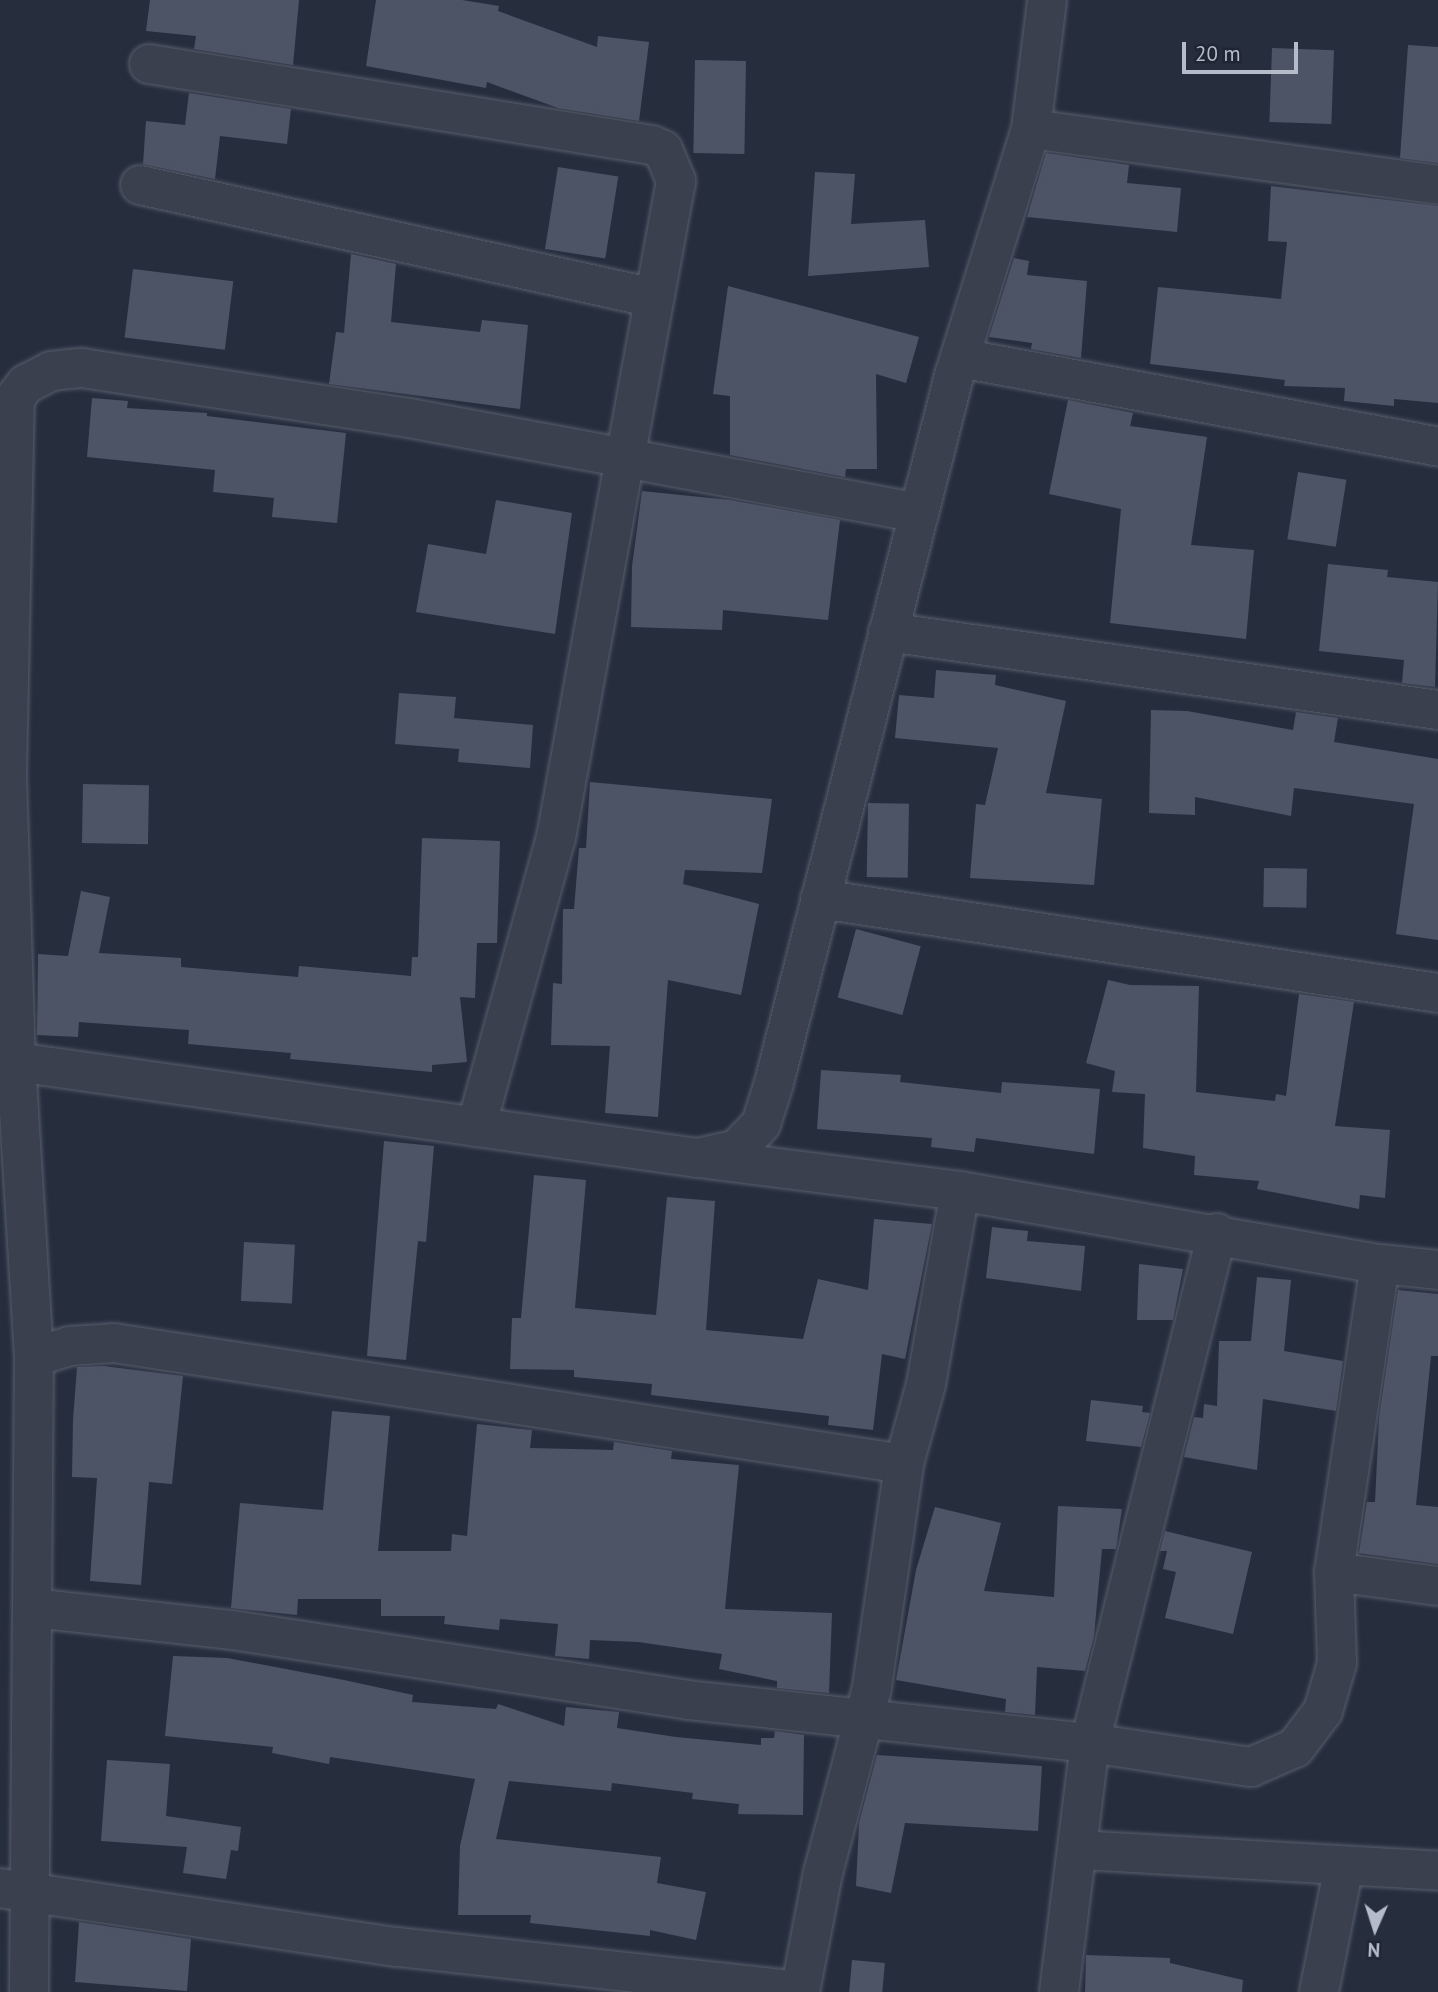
<!DOCTYPE html>
<html>
<head>
<meta charset="utf-8">
<style>
	body { margin:0 }
	#map { position:relative; width:1438px; height:1992px; overflow:hidden; background:#262e3e; font-family:"PT Sans",sans-serif }
	div>[style] { position:absolute }
	[style*='--x'] { left:calc(var(--x)*1px); top:calc(var(--y)*1px); width:calc(var(--w)*1px); rotate:calc(var(--a)*1deg) }
	.building>* { inset:0; background:#4d5466; transform-origin:0 0 }
	.roads { filter:drop-shadow(0 0 2px #585e6c) drop-shadow(0 0 2px #585e6c) }
	.minor>* { height:38px; margin:-19px; padding:0 19px; transform-origin:19px; border-radius:19px; background:#3a404e }
	span { translate:-50% -50%; white-space:nowrap; text-align:center; line-height:1.15; -webkit-text-stroke:5px #1f2533; paint-order:stroke }
	.north { position:absolute; left:1340px; top:1894px; width:70px; height:70px; -webkit-text-stroke:5px #1f2533; paint-order:stroke; rotate:183deg; font-size:19px; font-weight:700; line-height:28px; text-align:center; color:#b6bbc9 }
	.north::after { content:''; display:block; margin:auto; width:24px; height:32px; background:#b6bbc9; clip-path:polygon(50% 0,100% 100%,50% 72%,0 100%) }
	.scale { position:absolute; left:1182px; top:42px; width:116px; height:32px; box-sizing:border-box; border:4px solid #b6bbc9; border-top:0; padding-left:9px; font-size:21px; line-height:24px; white-space:nowrap; color:#b6bbc9; -webkit-text-stroke:5px #1f2533; paint-order:stroke }
</style>
</head>
<body>
<div id="map">
	<div class="building">
		<i style="clip-path:polygon(150px 0,299px 0,293px 65px,194px 49px,196px 36px,146px 31px)"></i>
		<i style="clip-path:polygon(376px 0,462px 0,499px 6px,498px 11px,597px 47px,598px 36px,649px 42px,639px 121px,558px 108px,487px 82px,486px 88px,366px 66px)"></i>
		<i style="clip-path:polygon(1408px 45px,1438px 47px,1438px 163px,1400px 158px)"></i>
		<i style="left:1272px;top:48px;width:62px;height:74px;rotate:2deg"></i>
		<i style="left:695px;top:60px;width:51px;height:93px;rotate:1deg"></i>
		<i style="clip-path:polygon(189px 93px,291px 109px,287px 144px,220px 136px,215px 179px,143px 164px,146px 121px,185px 125px)"></i>
		<i style="clip-path:polygon(1046px 153px,1129px 165px,1127px 183px,1181px 188px,1177px 232px,1027px 217px)"></i>
		<i style="left:558px;top:167px;width:61px;height:83px;rotate:9deg"></i>
		<i style="clip-path:polygon(815px 172px,855px 174px,851px 224px,925px 220px,929px 267px,808px 276px)"></i>
		<i style="clip-path:polygon(1271px 186px,1438px 206px,1438px 403px,1394px 399px,1394px 406px,1344px 401px,1345px 388px,1284px 386px,1285px 380px,1150px 364px,1158px 287px,1281px 299px,1287px 242px,1268px 241px)"></i>
		<i style="clip-path:polygon(351px 254px,396px 264px,391px 322px,480px 332px,482px 320px,528px 325px,520px 409px,329px 384px,336px 332px,344px 333px)"></i>
		<i style="clip-path:polygon(1014px 258px,1029px 261px,1027px 275px,1087px 281px,1081px 358px,1031px 349px,1032px 343px,989px 337px)"></i>
		<i style="left:133px;top:269px;width:101px;height:69px;rotate:7deg"></i>
		<i style="clip-path:polygon(728px 286px,919px 337px,906px 383px,876px 374px,877px 469px,846px 469px,845px 477px,730px 455px,730px 396px,713px 394px)"></i>
		<i style="clip-path:polygon(92px 398px,128px 401px,127px 408px,207px 413px,207px 416px,346px 433px,337px 523px,272px 517px,274px 498px,213px 492px,215px 470px,87px 457px)"></i>
		<i style="clip-path:polygon(1068px 400px,1133px 413px,1130px 426px,1207px 437px,1191px 545px,1254px 550px,1246px 639px,1110px 623px,1121px 509px,1049px 494px)"></i>
		<i style="left:1298px;top:472px;width:49px;height:68px;rotate:9deg"></i>
		<i style="clip-path:polygon(642px 491px,730px 500px,840px 520px,828px 620px,723px 610px,722px 630px,631px 627px,632px 566px)"></i>
		<i style="clip-path:polygon(496px 500px,572px 513px,555px 634px,416px 612px,428px 544px,486px 554px)"></i>
		<i style="clip-path:polygon(1328px 564px,1388px 570px,1387px 577px,1438px 582px,1435px 687px,1402px 683px,1404px 660px,1319px 651px)"></i>
		<i style="clip-path:polygon(936px 670px,996px 675px,995px 685px,1066px 701px,1046px 793px,1102px 799px,1094px 885px,970px 878px,976px 804px,985px 805px,998px 748px,895px 738px,899px 695px,934px 698px)"></i>
		<i style="clip-path:polygon(399px 693px,456px 697px,454px 718px,533px 725px,530px 768px,458px 762px,459px 749px,395px 744px)"></i>
		<i style="clip-path:polygon(1151px 710px,1187px 711px,1293px 730px,1296px 712px,1338px 718px,1334px 742px,1438px 759px,1438px 940px,1396px 934px,1414px 804px,1294px 788px,1291px 816px,1195px 797px,1195px 815px,1149px 813px)"></i>
		<i style="clip-path:polygon(590px 782px,772px 799px,762px 873px,685px 870px,683px 884px,759px 904px,741px 995px,668px 980px,658px 1117px,605px 1113px,610px 1046px,551px 1045px,553px 983px,562px 984px,563px 909px,574px 909px,579px 848px,586px 848px)"></i>
		<i style="left:83px;top:784px;width:66px;height:59px;rotate:1deg"></i>
		<i style="left:868px;top:803px;width:41px;height:74px;rotate:1deg"></i>
		<i style="clip-path:polygon(422px 838px,500px 841px,497px 943px,477px 943px,475px 998px,460px 997px,467px 1062px,432px 1065px,432px 1072px,290px 1059px,291px 1053px,188px 1044px,189px 1030px,79px 1022px,78px 1037px,37px 1035px,38px 954px,68px 956px,81px 891px,110px 897px,99px 953px,181px 958px,181px 967px,298px 977px,299px 966px,411px 976px,412px 957px,418px 957px)"></i>
		<i style="left:1264px;top:868px;width:43px;height:39px;rotate:1deg"></i>
		<i style="left:856px;top:929px;width:67px;height:71px;rotate:15deg"></i>
		<i style="clip-path:polygon(1108px 980px,1130px 985px,1199px 986px,1196px 1092px,1275px 1101px,1276px 1094px,1286px 1096px,1299px 994px,1354px 1002px,1335px 1126px,1390px 1130px,1385px 1198px,1360px 1195px,1359px 1209px,1257px 1189px,1259px 1181px,1194px 1175px,1195px 1156px,1143px 1148px,1145px 1094px,1112px 1092px,1115px 1071px,1086px 1063px)"></i>
		<i style="clip-path:polygon(821px 1070px,901px 1075px,900px 1082px,1001px 1093px,1002px 1082px,1100px 1089px,1094px 1154px,976px 1138px,974px 1152px,931px 1147px,932px 1138px,817px 1129px)"></i>
		<i style="clip-path:polygon(384px 1141px,434px 1146px,426px 1242px,418px 1241px,406px 1360px,367px 1356px)"></i>
		<i style="clip-path:polygon(534px 1175px,586px 1180px,575px 1308px,656px 1315px,667px 1197px,715px 1201px,706px 1330px,803px 1339px,818px 1279px,868px 1290px,874px 1219px,932px 1224px,905px 1359px,882px 1354px,873px 1430px,828px 1425px,829px 1416px,651px 1395px,652px 1384px,574px 1377px,574px 1370px,510px 1369px,512px 1318px,521px 1318px)"></i>
		<i style="clip-path:polygon(992px 1227px,1028px 1231px,1027px 1241px,1085px 1246px,1081px 1291px,986px 1278px)"></i>
		<i style="left:244px;top:1242px;width:51px;height:59px;rotate:3deg"></i>
		<i style="clip-path:polygon(1139px 1264px,1183px 1269px,1173px 1320px,1137px 1320px)"></i>
		<i style="clip-path:polygon(1257px 1277px,1291px 1280px,1284px 1351px,1343px 1361px,1336px 1411px,1263px 1399px,1257px 1470px,1184px 1457px,1194px 1417px,1203px 1418px,1204px 1404px,1217px 1406px,1219px 1341px,1251px 1341px)"></i>
		<i style="clip-path:polygon(1398px 1290px,1438px 1294px,1438px 1356px,1431px 1356px,1416px 1505px,1438px 1507px,1438px 1564px,1359px 1553px,1367px 1502px,1375px 1502px,1379px 1418px)"></i>
		<i style="clip-path:polygon(104px 1366px,183px 1376px,172px 1484px,149px 1482px,141px 1585px,90px 1581px,97px 1478px,72px 1477px,73px 1420px,77px 1367px)"></i>
		<i style="clip-path:polygon(1091px 1400px,1143px 1406px,1142px 1412px,1150px 1413px,1141px 1447px,1086px 1441px)"></i>
		<i style="clip-path:polygon(332px 1411px,390px 1416px,378px 1551px,451px 1551px,452px 1534px,467px 1536px,477px 1424px,532px 1430px,530px 1448px,613px 1450px,614px 1442px,672px 1451px,671px 1459px,739px 1465px,725px 1609px,832px 1613px,829px 1693px,777px 1688px,777px 1681px,719px 1669px,722px 1654px,638px 1642px,590px 1640px,589px 1659px,555px 1656px,558px 1624px,500px 1619px,499px 1630px,444px 1624px,445px 1616px,381px 1616px,381px 1599px,298px 1599px,297px 1615px,231px 1608px,240px 1503px,323px 1510px)"></i>
		<i style="clip-path:polygon(1058px 1506px,1122px 1509px,1116px 1549px,1102px 1549px,1094px 1636px,1085px 1671px,1037px 1667px,1035px 1715px,1005px 1712px,1006px 1699px,896px 1680px,916px 1570px,935px 1507px,1001px 1523px,984px 1591px,1054px 1597px)"></i>
		<i style="clip-path:polygon(1165px 1531px,1252px 1552px,1233px 1634px,1165px 1618px,1176px 1572px,1163px 1569px,1167px 1551px,1160px 1551px)"></i>
		<i style="clip-path:polygon(173px 1656px,227px 1658px,344px 1680px,413px 1695px,412px 1702px,496px 1709px,498px 1704px,564px 1726px,566px 1707px,619px 1712px,617px 1728px,676px 1737px,761px 1745px,761px 1738px,774px 1738px,775px 1731px,804px 1735px,803px 1815px,738px 1814px,739px 1804px,692px 1799px,693px 1793px,612px 1783px,611px 1791px,509px 1781px,496px 1839px,661px 1857px,657px 1883px,706px 1892px,696px 1940px,650px 1930px,650px 1936px,530px 1923px,531px 1915px,458px 1915px,460px 1846px,475px 1779px,330px 1757px,329px 1764px,272px 1753px,273px 1747px,165px 1736px)"></i>
		<i style="clip-path:polygon(877px 1755px,1042px 1766px,1038px 1831px,905px 1823px,891px 1893px,856px 1886px,859px 1823px)"></i>
		<i style="clip-path:polygon(107px 1760px,170px 1764px,166px 1816px,241px 1827px,238px 1851px,231px 1850px,226px 1879px,183px 1873px,187px 1847px,101px 1841px)"></i>
		<i style="clip-path:polygon(79px 1922px,191px 1939px,187px 1991px,75px 1982px)"></i>
		<i style="clip-path:polygon(1086px 1955px,1170px 1958px,1170px 1963px,1243px 1980px,1242px 1992px,1085px 1992px)"></i>
		<i style="left:852px;top:1960px;width:33px;height:32px;rotate:5deg"></i>
	</div>
	<div class="roads">
		<div class="minor">
			<i style="--x:149;--y:64;--w:509;--a:9.15"></i>
			<i style="--x:652;--y:145;--w:12;--a:24"></i>
			<i style="--x:663;--y:150;--w:34;--a:67"></i>
			<i style="--x:676;--y:181;--w:282;--a:100.4"></i>
			<i style="--x:625;--y:458;--w:299;--a:10.6"></i>
			<i style="--x:1031;--y:129;--w:411;--a:7.8"></i>
			<i style="--x:140;--y:185;--w:526;--a:12.4"></i>
			<i style="--x:960;--y:358;--w:486;--a:10.5"></i>
			<i style="--x:888;--y:632;--w:556;--a:8.07"></i>
			<i style="--x:820;--y:899;--w:625;--a:8.65"></i>
			<i style="--x:0;--y:1062;--w:16;--a:0"></i>
			<i style="--x:16;--y:1062;--w:288;--a:-91.8"></i>
			<i style="--x:7;--y:774;--w:376;--a:-88.8"></i>
			<i style="--x:15;--y:398;--w:18;--a:-52"></i>
			<i style="--x:26;--y:384;--w:28;--a:-27"></i>
			<i style="--x:51;--y:371;--w:31;--a:-6"></i>
			<i style="--x:82;--y:368;--w:331;--a:8.7"></i>
			<i style="--x:409;--y:418;--w:220;--a:10.5"></i>
			<i style="--x:625;--y:458;--w:385;--a:100.3"></i>
			<i style="--x:556;--y:837;--w:301;--a:105.4"></i>
			<i style="--x:707;--y:1159;--w:255;--a:7.2"></i>
			<i style="--x:960;--y:1191;--w:426;--a:9.9"></i>
			<i style="--x:1380;--y:1264;--w:58;--a:5.9"></i>
			<i style="--x:1217;--y:1233;--w:526;--a:103.98"></i>
			<i style="--x:1090;--y:1743;--w:163;--a:8.5"></i>
			<i style="--x:1251;--y:1767;--w:48;--a:-23.4"></i>
			<i style="--x:1295;--y:1748;--w:46;--a:-52.9"></i>
			<i style="--x:1323;--y:1711;--w:50;--a:-73.7"></i>
			<i style="--x:1337;--y:1663;--w:91;--a:-91.9"></i>
			<i style="--x:1334;--y:1572;--w:311;--a:-81.5"></i>
			<i style="--x:34;--y:1357;--w:38;--a:-17"></i>
			<i style="--x:70;--y:1346;--w:44;--a:-3.9"></i>
			<i style="--x:114;--y:1343;--w:799;--a:8.71"></i>
			<i style="--x:1334;--y:1572;--w:105;--a:7.7"></i>
			<i style="--x:33;--y:1608;--w:200;--a:6.3"></i>
			<i style="--x:232;--y:1630;--w:460;--a:8.7"></i>
			<i style="--x:687;--y:1700;--w:405;--a:6.1"></i>
			<i style="--x:1090;--y:1743;--w:251;--a:97.1"></i>
			<i style="--x:1079;--y:1850;--w:360;--a:3.3"></i>
			<i style="--x:0;--y:1888;--w:401;--a:8.5"></i>
			<i style="--x:397;--y:1947;--w:405;--a:6.2"></i>
			<i style="--x:29;--y:1992;--w:635;--a:-89.55"></i>
			<i style="--x:34;--y:1357;--w:296;--a:-93.5"></i>
			<i style="--x:16;--y:1062;--w:688;--a:8.02"></i>
			<i style="--x:697;--y:1158;--w:40;--a:-12"></i>
			<i style="--x:736;--y:1150;--w:36;--a:-46"></i>
			<i style="--x:761;--y:1124;--w:43;--a:-72.4"></i>
			<i style="--x:774;--y:1083;--w:730;--a:-75.72"></i>
			<i style="--x:954;--y:376;--w:259;--a:-72.7"></i>
			<i style="--x:1031;--y:129;--w:130;--a:-82.9"></i>
			<i style="--x:800;--y:1992;--w:121;--a:-79.1"></i>
			<i style="--x:823;--y:1873;--w:192;--a:-75.2"></i>
			<i style="--x:872;--y:1687;--w:225;--a:-81.8"></i>
			<i style="--x:904;--y:1464;--w:83;--a:-74.6"></i>
			<i style="--x:926;--y:1384;--w:196;--a:-80"></i>
			<i style="--x:1319;--y:1992;--w:128;--a:-78.8"></i>
		</div>
	</div>
	<div class="north">N</div>
	<div class="scale">20 m</div>
</div>
</body>
</html>
